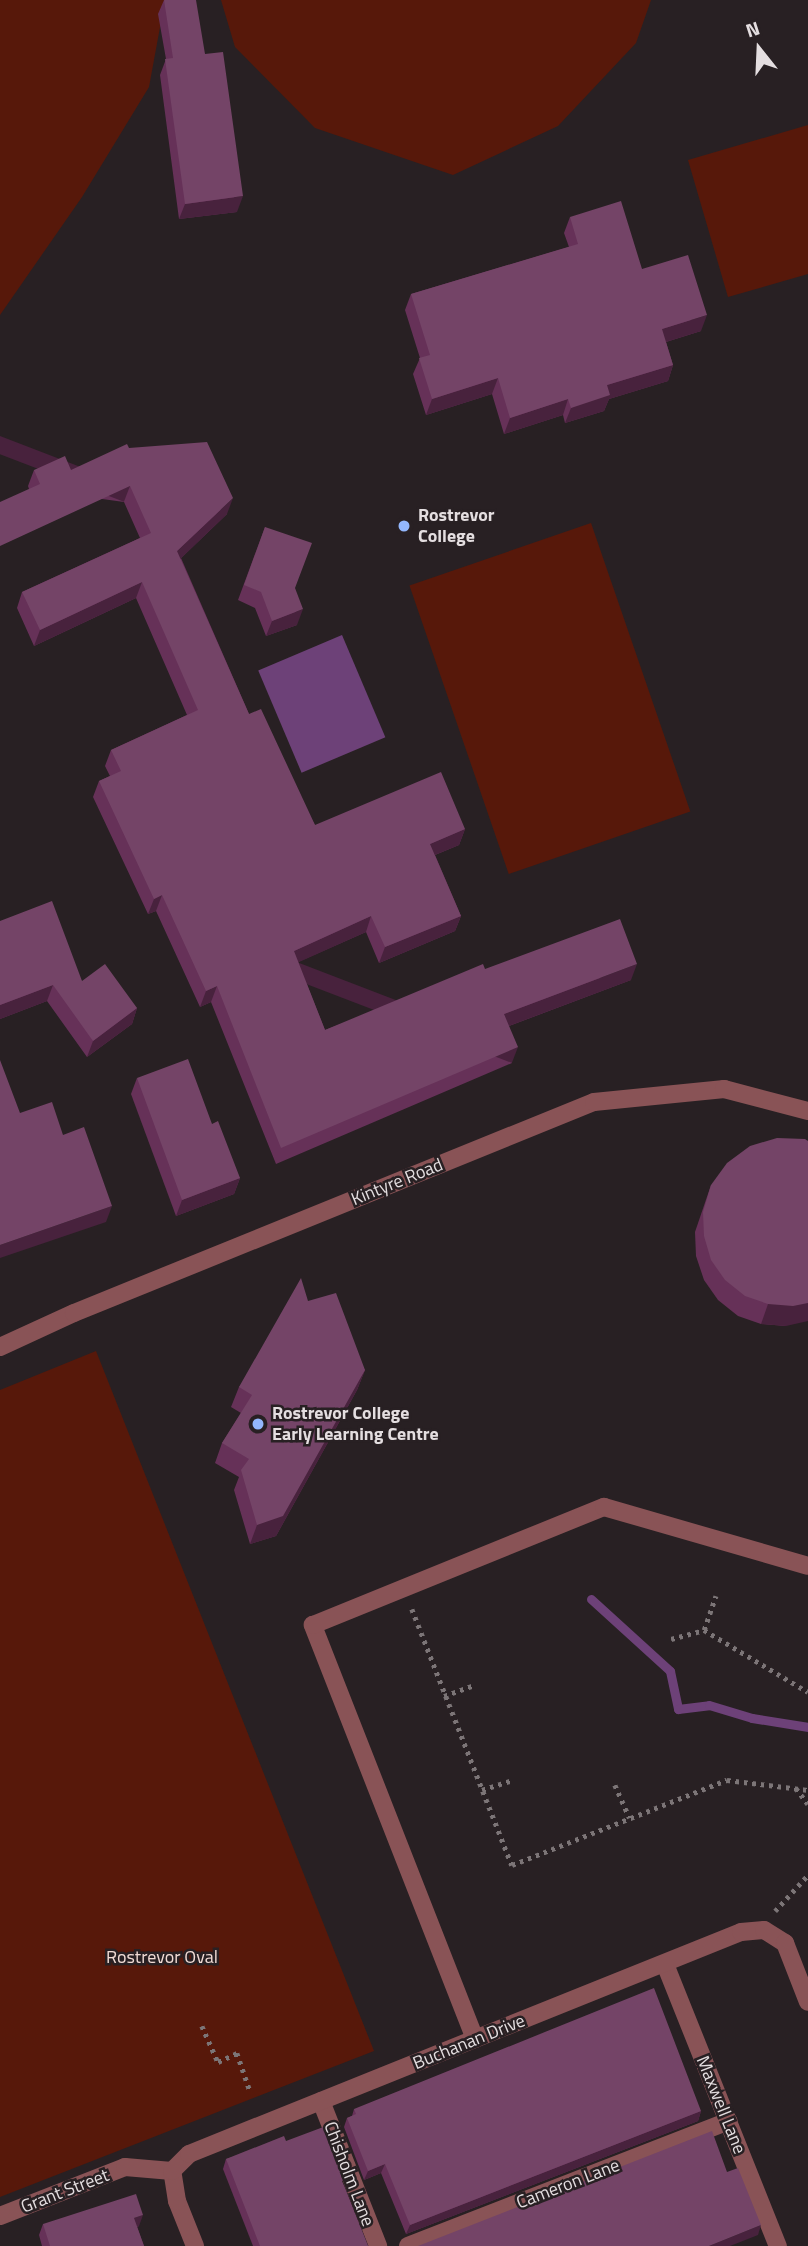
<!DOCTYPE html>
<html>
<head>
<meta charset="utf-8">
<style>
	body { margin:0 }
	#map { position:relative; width:808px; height:2246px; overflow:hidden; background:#282023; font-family:"Titillium Web",sans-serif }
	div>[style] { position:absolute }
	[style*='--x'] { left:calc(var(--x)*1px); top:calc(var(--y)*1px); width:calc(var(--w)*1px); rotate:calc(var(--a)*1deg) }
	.green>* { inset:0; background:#57180a; transform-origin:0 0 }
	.water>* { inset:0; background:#6d4178; transform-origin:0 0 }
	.stream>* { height:9px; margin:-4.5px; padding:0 4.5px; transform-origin:4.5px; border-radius:4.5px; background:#6d4178 }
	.path>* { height:4.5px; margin-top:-2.25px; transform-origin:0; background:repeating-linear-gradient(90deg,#7c7577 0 3.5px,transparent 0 8.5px) }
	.minor>* { height:18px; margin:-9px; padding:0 9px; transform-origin:9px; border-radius:9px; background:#895356 }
	.wall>* { inset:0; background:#663158 }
	.shaded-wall>* { inset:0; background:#48223d; transform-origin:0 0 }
	.building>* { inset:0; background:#744467 }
	.dots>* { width:19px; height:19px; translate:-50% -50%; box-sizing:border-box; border:4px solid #282023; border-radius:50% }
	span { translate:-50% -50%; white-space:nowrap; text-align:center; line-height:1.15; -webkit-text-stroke:5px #282023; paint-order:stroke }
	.poi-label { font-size:18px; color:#e4dee0; font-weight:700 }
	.left { translate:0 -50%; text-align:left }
	.street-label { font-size:18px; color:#e4dee0 }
	.park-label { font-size:18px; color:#f1dbd5 }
	.north { position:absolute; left:724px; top:14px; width:70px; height:70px; -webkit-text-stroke:5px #282023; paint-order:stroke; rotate:342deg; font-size:19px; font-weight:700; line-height:28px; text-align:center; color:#e4dee0 }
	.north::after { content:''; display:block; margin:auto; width:24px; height:32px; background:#e4dee0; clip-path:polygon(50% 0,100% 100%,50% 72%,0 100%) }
</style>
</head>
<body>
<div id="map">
	<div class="green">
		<i style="clip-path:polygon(0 0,165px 0,149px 87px,82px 197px,0 315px)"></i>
		<i style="clip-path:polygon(221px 0,651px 0,636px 43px,558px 126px,453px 175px,315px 128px,235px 47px)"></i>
		<i style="clip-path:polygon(808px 125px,808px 274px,728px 297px,688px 160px)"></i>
		<i style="left:591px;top:523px;width:305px;height:192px;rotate:71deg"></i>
		<i style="clip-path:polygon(96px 1351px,374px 2051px,0 2197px,0 1390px)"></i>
	</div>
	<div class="water">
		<i style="left:342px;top:635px;width:111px;height:91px;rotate:67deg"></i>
	</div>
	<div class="stream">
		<i style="--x:591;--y:1599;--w:107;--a:42.3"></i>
		<i style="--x:670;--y:1671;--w:39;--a:78"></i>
		<i style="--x:678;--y:1709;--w:31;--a:-7"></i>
		<i style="--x:709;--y:1705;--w:45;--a:16.8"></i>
		<i style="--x:752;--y:1718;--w:57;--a:9.1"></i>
	</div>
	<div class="path">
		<i style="--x:412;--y:1609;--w:275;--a:68.7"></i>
		<i style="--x:512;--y:1865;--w:231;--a:-21.6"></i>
		<i style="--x:727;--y:1780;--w:82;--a:7"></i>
		<i style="--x:704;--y:1630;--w:36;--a:-71"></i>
		<i style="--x:671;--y:1639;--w:34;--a:-15"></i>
		<i style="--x:704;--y:1630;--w:121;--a:30.8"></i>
		<i style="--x:444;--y:1696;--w:32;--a:-20"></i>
		<i style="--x:615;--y:1785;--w:36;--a:66"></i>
		<i style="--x:796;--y:1788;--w:20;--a:53"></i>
		<i style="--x:482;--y:1790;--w:33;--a:-18"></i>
		<i style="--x:775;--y:1911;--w:49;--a:-47.5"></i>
		<i style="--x:202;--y:2026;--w:39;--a:66"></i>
		<i style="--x:218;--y:2062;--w:21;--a:-25"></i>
		<i style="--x:237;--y:2053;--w:39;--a:71"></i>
	</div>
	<div class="minor">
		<i style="--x:0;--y:1347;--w:81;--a:-24.7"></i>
		<i style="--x:74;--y:1313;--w:561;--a:-22.09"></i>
		<i style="--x:594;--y:1102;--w:131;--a:-5.7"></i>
		<i style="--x:724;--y:1089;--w:87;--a:14.7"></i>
		<i style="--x:665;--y:1964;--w:304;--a:68.2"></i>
		<i style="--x:475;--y:2039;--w:445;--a:-111.4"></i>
		<i style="--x:313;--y:1625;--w:314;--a:-22.1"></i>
		<i style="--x:604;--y:1507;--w:212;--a:16.1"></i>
		<i style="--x:321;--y:2101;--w:156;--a:68.5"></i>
		<i style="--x:0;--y:2216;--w:134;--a:-21.4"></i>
		<i style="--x:125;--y:2167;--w:47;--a:4.9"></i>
		<i style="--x:195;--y:2246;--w:48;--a:-111.8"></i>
		<i style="--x:177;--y:2201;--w:30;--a:-99"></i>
		<i style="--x:172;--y:2171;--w:24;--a:-45"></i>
		<i style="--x:189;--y:2154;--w:595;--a:-21.91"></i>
		<i style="--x:741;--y:1932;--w:23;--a:-5"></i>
		<i style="--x:764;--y:1930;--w:25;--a:32"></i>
		<i style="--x:785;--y:1943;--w:63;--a:68.7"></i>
		<i style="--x:408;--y:2246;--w:344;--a:-21.3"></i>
	</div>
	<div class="wall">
		<i style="clip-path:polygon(164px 0,205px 54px,237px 212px,179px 219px,160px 75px,166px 59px,158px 14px)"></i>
		<i style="clip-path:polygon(570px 217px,642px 269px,701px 331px,666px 342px,673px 365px,668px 381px,609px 399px,604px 411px,565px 423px,563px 415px,504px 434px,492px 394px,426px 415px,413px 374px,420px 358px,405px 310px,411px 294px,569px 247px,564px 233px)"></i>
		<i style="clip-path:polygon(129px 448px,227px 514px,181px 558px,249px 714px,315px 825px,465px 829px,459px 845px,435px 855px,461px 916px,455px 931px,379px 963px,366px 932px,298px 962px,325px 1030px,485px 969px,631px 980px,509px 1026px,512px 1063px,276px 1164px,211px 1002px,200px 1007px,156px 911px,148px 914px,93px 797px,99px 781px,110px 776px,105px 766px,111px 750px,187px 715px,136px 598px,34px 646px,17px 608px,22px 592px,140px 538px,124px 502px,29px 489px,28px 486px,34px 470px,71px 470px)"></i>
		<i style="clip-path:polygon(265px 527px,295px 588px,297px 625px,266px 636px,255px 608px,238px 600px)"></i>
		<i style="clip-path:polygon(0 921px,82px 981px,137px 1008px,132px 1024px,87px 1057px,47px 1001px,0 1019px)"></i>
		<i style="clip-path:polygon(137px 1078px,240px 1178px,234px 1194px,176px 1216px,131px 1094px)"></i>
		<i style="clip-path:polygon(711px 1185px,786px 1326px,761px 1324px,738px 1316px,718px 1300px,704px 1280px,696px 1256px,695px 1232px)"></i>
		<i style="clip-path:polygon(308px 1301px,365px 1370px,357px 1390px,276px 1536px,250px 1544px,234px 1490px,239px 1477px,215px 1463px,222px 1443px,241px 1413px,231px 1407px,239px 1387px)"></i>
		<i style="clip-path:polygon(354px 2109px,701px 2111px,698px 2121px,406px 2234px,381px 2173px,364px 2180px,344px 2127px,347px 2118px,352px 2116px)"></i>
		<i style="clip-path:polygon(286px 2141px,344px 2186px,368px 2246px,253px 2246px,223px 2169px,226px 2159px)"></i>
		<i style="clip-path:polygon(43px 2224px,139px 2226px,137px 2227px,144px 2246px,42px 2246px,39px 2235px)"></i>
	</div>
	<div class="shaded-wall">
		<i style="clip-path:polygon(243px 196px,237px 212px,179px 219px,185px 204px)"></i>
		<i style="clip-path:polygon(707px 315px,701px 331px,656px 345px,662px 329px)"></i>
		<i style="clip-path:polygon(673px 365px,668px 381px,609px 399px,604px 411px,565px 423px,571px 408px,607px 385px)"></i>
		<i style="clip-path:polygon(498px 378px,492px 394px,426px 415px,432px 399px)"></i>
		<i style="clip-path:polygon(568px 399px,563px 415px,504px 434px,510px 418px)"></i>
		<i style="left:130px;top:486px;width:17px;height:143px;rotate:111deg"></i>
		<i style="clip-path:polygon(233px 498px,227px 514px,172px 567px,177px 551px)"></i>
		<i style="clip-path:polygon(142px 582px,136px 598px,34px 646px,40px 630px)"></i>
		<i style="clip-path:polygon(303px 609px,297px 625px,266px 636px,272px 621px)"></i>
		<i style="clip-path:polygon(465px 829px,459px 845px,425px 859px,430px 844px)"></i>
		<i style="clip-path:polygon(162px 895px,156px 911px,148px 914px,154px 899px)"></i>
		<i style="clip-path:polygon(371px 916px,366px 932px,288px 967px,294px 951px)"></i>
		<i style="clip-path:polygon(461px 916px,455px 931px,379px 963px,385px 947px)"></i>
		<i style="clip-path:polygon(637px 964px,631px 980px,498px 1030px,504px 1014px)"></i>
		<i style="clip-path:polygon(53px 985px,47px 1001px,0 1019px,0 1005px)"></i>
		<i style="clip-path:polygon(217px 986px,211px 1002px,200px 1007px,206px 991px)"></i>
		<i style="clip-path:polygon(137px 1008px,132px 1024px,87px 1057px,93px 1041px)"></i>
		<i style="left:518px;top:1047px;width:17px;height:258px;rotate:111deg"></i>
		<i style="clip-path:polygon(240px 1178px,234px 1194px,176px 1216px,182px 1200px)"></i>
		<i style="clip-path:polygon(112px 1206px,106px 1222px,0 1258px,0 1245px)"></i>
		<i style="clip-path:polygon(808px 1303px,808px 1321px,786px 1326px,761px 1324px,768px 1304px)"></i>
		<i style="clip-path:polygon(365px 1370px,357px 1390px,276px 1536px,250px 1544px,257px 1525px)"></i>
		<i style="clip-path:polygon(701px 2111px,698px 2121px,406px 2234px,410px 2225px)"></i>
		<i style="clip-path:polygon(385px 2164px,381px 2173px,364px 2180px,368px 2171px)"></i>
		<i style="clip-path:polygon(143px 2215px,139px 2226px,130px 2229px,134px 2218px)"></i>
		<i style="clip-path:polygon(761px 2225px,758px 2235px,730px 2246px,709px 2246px)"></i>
	</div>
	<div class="building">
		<i style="clip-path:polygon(164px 0,196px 0,205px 54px,223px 52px,243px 196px,185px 204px,165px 59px,173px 58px)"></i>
		<i style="clip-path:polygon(621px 201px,642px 269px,688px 255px,707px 315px,662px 329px,673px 365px,607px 385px,610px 395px,571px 408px,568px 399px,510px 418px,498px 378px,432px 399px,419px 358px,430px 355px,411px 294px,578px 244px,570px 217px)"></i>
		<i style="clip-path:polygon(207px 442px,233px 498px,177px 551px,249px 714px,261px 709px,315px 825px,441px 772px,465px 829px,430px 844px,461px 916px,385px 947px,371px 916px,294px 951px,325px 1030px,483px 964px,485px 969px,620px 919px,637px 964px,504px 1014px,518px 1047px,281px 1148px,217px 986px,206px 991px,162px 895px,154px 899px,99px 781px,121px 771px,111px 750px,198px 710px,142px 582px,40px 630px,22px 592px,151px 533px,130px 486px,0 546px,0 502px,40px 484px,34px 470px,65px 456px,71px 470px,127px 444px,129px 448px)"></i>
		<i style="clip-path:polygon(265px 527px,312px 543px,295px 588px,303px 609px,272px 621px,261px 592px,244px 585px)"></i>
		<i style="clip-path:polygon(52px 901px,82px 981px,105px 964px,137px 1008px,93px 1041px,53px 985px,0 1005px,0 921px)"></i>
		<i style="clip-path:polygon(188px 1059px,212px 1124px,218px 1121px,240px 1178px,182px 1200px,137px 1078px)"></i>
		<i style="clip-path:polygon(0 1060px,20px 1113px,52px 1102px,63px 1135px,84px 1127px,112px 1206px,0 1245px)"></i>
		<i style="clip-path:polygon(777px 1138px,805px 1139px,808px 1141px,808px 1303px,793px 1306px,768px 1304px,745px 1296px,725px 1280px,711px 1260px,704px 1236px,703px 1212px,711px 1185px,727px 1163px,750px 1146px)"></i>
		<i style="clip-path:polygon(301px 1278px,308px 1301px,336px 1293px,365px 1370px,283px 1516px,257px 1525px,241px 1470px,249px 1459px,222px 1443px,252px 1395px,239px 1387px)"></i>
		<i style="clip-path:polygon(654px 1988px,701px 2111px,410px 2225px,385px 2164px,368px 2171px,347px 2118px,356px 2114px,354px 2109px)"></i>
		<i style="clip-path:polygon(326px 2126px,347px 2179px,342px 2181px,345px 2188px,368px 2246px,260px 2246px,226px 2159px,284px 2136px,286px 2141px)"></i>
		<i style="clip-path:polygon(712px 2131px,727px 2172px,738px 2168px,761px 2225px,709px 2246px,418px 2246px)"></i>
		<i style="clip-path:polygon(136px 2194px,143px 2215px,134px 2218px,144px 2246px,50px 2246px,43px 2224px)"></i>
	</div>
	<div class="dots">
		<i style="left:404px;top:526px;background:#93b7fd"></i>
		<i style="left:258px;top:1424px;background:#93b7fd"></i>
	</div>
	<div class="poi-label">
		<span class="left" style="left:418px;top:526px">Rostrevor<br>College</span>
		<span class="left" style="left:272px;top:1424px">Rostrevor College<br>Early Learning Centre</span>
	</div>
	<div class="street-label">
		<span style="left:397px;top:1182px;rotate:-22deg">Kintyre Road</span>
		<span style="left:469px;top:2042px;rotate:-22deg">Buchanan Drive</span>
		<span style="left:721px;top:2105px;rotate:68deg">Maxwell Lane</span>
		<span style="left:349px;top:2174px;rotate:69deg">Chisholm Lane</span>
		<span style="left:568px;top:2184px;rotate:-21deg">Cameron Lane</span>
		<span style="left:65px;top:2191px;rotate:-21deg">Grant Street</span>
	</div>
	<div class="park-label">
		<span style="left:162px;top:1957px">Rostrevor Oval</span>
	</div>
	<div class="north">N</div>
</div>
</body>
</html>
